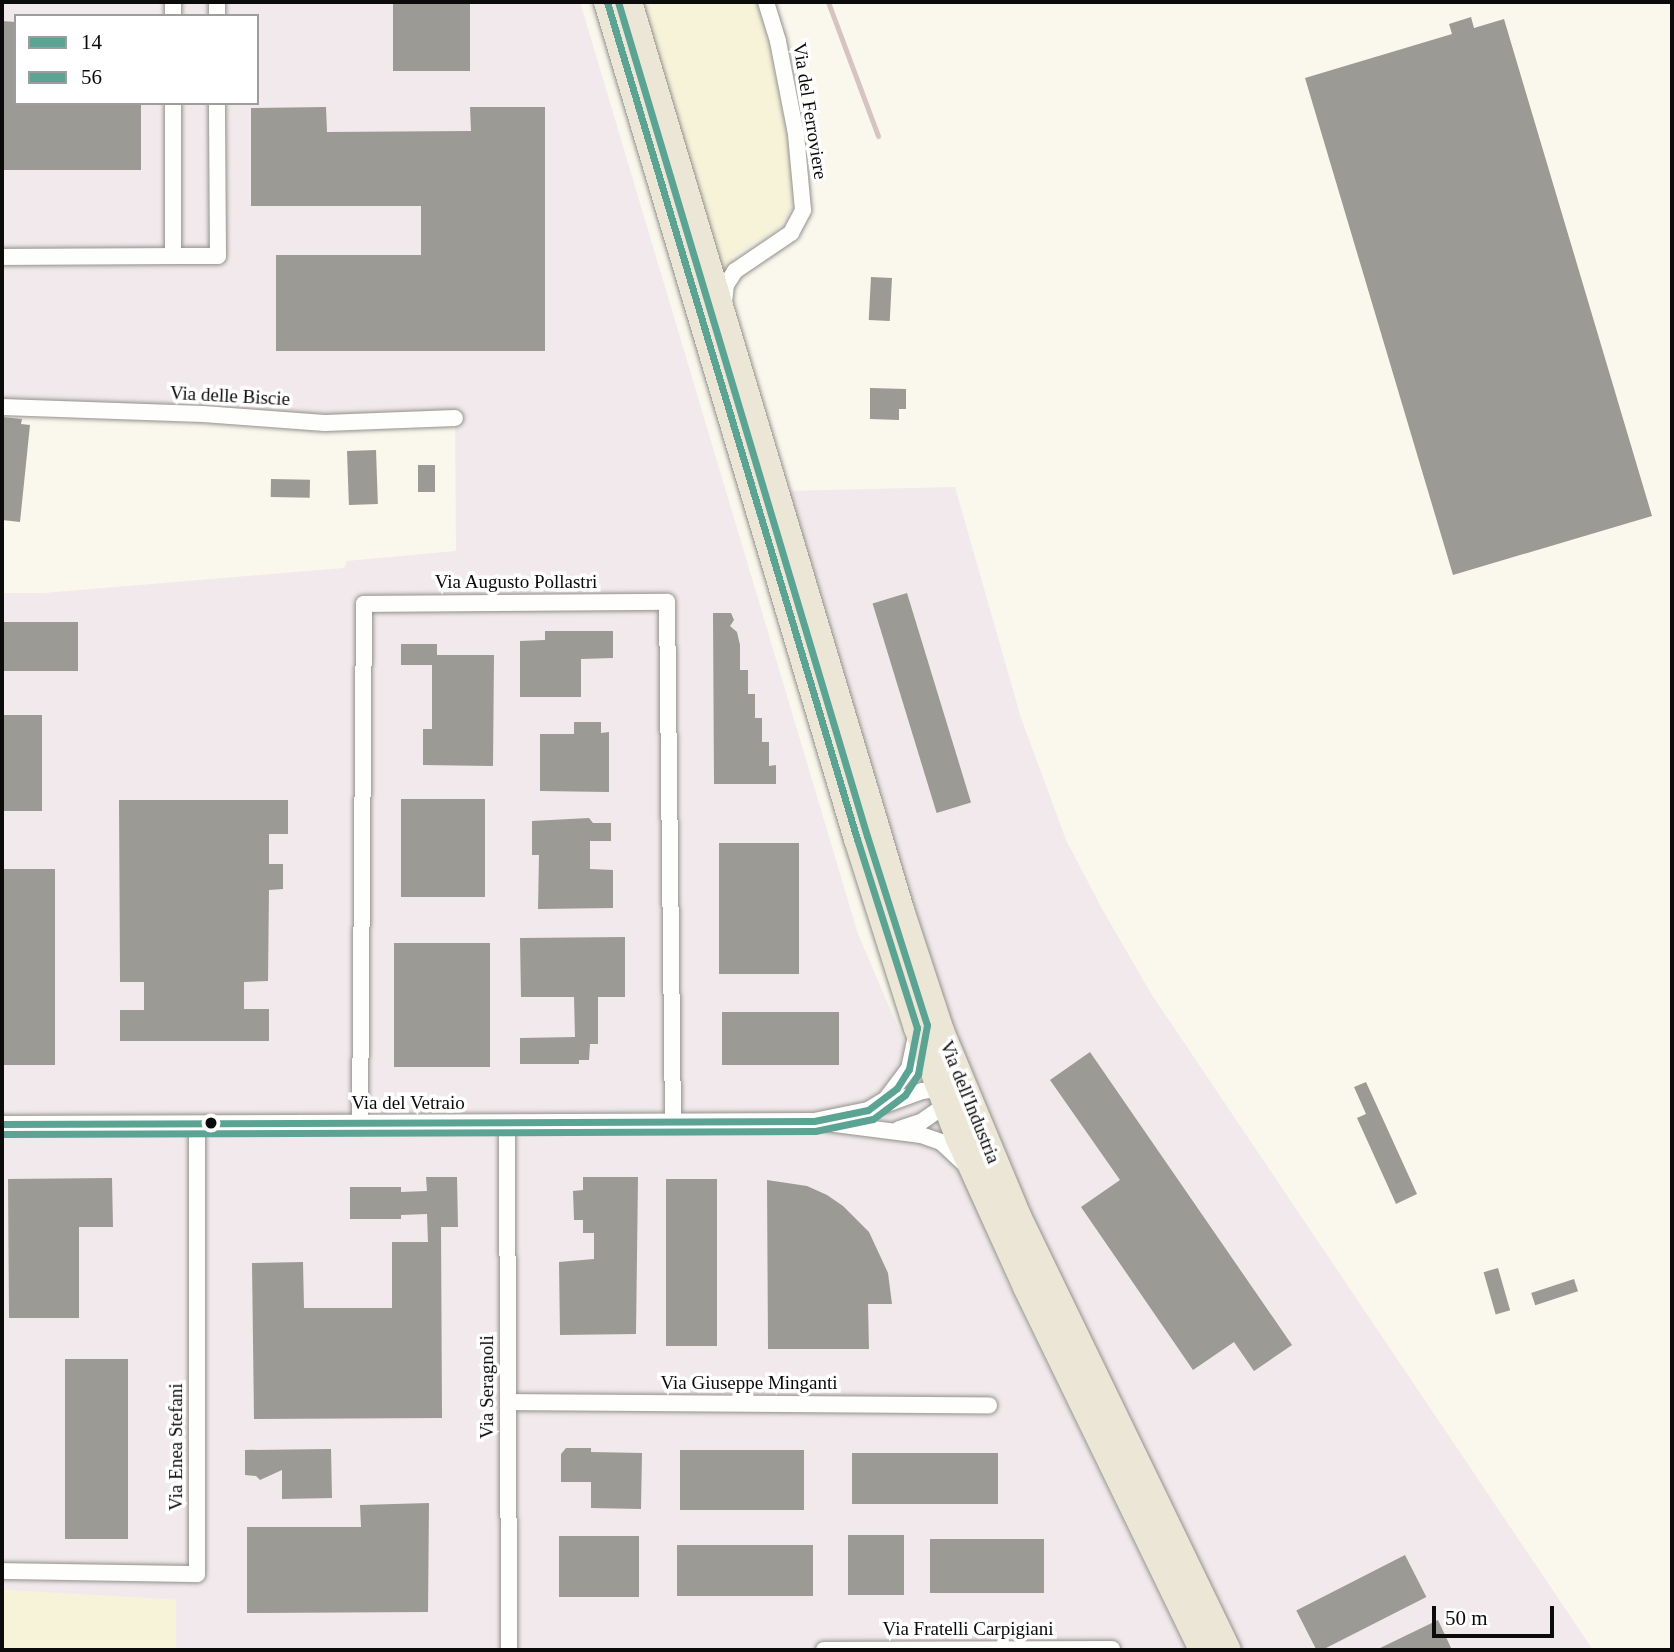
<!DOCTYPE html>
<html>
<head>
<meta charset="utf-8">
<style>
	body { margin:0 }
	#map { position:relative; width:1674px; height:1652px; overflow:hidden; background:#faf7ed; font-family:Georgia,serif }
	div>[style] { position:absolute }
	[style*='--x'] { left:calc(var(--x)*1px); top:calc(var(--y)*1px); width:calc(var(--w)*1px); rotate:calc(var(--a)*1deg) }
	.industrial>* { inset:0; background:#f1e9eb }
	.farmland>* { inset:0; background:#f7f3d9 }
	.building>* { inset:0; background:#9c9a94; transform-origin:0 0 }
	.roads { filter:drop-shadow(0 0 2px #93918d) drop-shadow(0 0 2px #93918d) }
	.minor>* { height:16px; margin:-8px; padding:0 8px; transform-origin:8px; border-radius:8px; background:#fefefc }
	.primary>* { height:26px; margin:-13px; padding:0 13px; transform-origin:13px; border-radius:13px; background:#ece6d6 }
	.rail>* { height:5px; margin:-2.5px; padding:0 2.5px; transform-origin:2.5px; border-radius:2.5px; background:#d6c4c3 }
	.bus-1>* { height:7px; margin:-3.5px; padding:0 3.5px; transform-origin:3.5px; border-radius:3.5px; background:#5ba494 }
	.bus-2>* { height:7px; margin:-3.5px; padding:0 3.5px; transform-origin:3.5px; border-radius:3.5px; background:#5ba494 }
	.dots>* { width:19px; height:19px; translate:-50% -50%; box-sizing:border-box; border:4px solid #fff; border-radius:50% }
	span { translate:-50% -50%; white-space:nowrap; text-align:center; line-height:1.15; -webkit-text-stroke:7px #fff; paint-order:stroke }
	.street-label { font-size:19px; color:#0b0b0b }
	.frame { position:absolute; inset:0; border:4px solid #0b0b0b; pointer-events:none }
	.legend { position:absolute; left:14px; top:14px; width:245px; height:91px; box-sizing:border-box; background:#fff; border:2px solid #9d9d9d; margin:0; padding:9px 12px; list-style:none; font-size:21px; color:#0b0b0b }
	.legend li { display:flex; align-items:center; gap:14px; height:35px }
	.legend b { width:35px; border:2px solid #9d9d9d }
	.scale { position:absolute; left:1432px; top:1606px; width:122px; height:32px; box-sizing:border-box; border:4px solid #0b0b0b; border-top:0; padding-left:9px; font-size:21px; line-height:24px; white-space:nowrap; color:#0b0b0b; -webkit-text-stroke:5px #fff; paint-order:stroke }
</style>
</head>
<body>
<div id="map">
	<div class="industrial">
		<i style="clip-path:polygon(evenodd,2px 2px,580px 2px,858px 934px,1008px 1284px,1186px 1650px,176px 1650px,176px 1600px,2px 1590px,2px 593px,44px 593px,344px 568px,347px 561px,456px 551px,455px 418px,368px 423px,2px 408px,2px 2px,16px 16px,257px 16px,257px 103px,16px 103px,16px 16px)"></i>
		<i style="clip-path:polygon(955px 487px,1021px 718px,1066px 840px,1101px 907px,1150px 992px,1593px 1650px,1239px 1650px,1058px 1276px,985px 1116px,927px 956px,787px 491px)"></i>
	</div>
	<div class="farmland">
		<i style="clip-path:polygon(638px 2px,756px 2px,769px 44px,787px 137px,794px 190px,792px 209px,778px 228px,732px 257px,734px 262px,721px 273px)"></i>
		<i style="clip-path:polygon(2px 1590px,176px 1600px,176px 1650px,2px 1650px)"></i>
	</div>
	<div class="building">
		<i style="left:393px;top:2px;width:77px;height:69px"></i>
		<i style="clip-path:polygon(1471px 17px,1474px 28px,1504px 19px,1652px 516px,1453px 575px,1305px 78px,1452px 34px,1449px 24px)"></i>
		<i style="clip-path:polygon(2px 21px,16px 22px,16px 103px,141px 103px,141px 170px,2px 170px)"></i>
		<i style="clip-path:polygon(326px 107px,327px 132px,471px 131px,470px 107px,545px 107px,545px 351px,276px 351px,276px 255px,421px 255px,421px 206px,251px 206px,251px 108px)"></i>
		<i style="left:871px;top:277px;width:21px;height:43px;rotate:3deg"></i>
		<i style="clip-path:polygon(870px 388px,906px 389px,906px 409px,899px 409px,899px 420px,870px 419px)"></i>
		<i style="clip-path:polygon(2px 417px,22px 419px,21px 424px,30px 425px,20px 522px,2px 520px)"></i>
		<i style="left:376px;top:450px;width:54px;height:29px;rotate:88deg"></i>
		<i style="left:418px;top:465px;width:17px;height:27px"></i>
		<i style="left:271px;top:479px;width:39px;height:18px;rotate:1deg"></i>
		<i style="left:907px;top:593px;width:219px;height:36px;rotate:73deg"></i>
		<i style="clip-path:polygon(713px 613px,731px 613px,734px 620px,730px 626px,737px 632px,740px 645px,740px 670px,748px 670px,748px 694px,755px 694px,755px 718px,762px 718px,762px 742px,769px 742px,769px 766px,776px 765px,776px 784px,714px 784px)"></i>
		<i style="left:2px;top:622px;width:76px;height:49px"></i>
		<i style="clip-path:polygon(545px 631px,613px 631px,613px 658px,581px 659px,581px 697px,520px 697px,520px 641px,545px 640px)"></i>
		<i style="clip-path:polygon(401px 644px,437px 644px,437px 655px,494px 655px,493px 766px,423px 765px,423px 729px,432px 729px,432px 665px,401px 665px)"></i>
		<i style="left:2px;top:715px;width:40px;height:96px"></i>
		<i style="clip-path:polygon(574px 722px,601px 722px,601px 733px,609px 732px,609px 792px,540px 791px,540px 734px,574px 734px)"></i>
		<i style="left:401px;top:799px;width:84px;height:98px"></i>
		<i style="clip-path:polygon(119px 800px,288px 800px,288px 834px,269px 834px,269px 864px,283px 864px,283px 889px,269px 890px,268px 981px,244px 982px,244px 1009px,269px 1009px,269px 1041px,120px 1041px,120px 1010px,144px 1010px,144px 982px,120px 982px)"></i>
		<i style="clip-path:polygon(589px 818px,593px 823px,611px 823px,611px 841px,590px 841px,590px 869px,613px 870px,613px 908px,538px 909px,539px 855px,532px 855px,532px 821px)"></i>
		<i style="left:719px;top:843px;width:80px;height:131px"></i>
		<i style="left:55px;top:869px;width:196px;height:53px;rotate:90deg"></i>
		<i style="clip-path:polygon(625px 937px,625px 997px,598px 997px,598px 1044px,590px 1044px,589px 1060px,579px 1060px,579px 1064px,520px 1064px,520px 1038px,575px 1037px,574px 997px,521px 997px,520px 938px)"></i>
		<i style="left:394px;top:943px;width:96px;height:124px"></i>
		<i style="left:839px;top:1012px;width:53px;height:117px;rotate:90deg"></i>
		<i style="clip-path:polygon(1090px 1052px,1292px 1345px,1254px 1371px,1234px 1342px,1193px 1370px,1081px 1207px,1120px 1180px,1050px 1080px)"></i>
		<i style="clip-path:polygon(1366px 1082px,1417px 1194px,1396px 1204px,1357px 1118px,1366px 1114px,1354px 1087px)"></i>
		<i style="clip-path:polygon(426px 1177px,457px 1177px,458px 1227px,441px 1227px,442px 1418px,254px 1419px,252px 1263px,303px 1262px,304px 1308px,392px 1308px,392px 1242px,428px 1242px,427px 1214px,401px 1215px,401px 1219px,350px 1219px,350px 1187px,401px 1187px,401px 1192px,427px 1191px)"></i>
		<i style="clip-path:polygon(583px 1177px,638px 1177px,636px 1334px,560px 1335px,559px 1262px,594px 1259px,594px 1233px,583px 1233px,583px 1220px,574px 1220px,573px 1191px,583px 1190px)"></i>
		<i style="clip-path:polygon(112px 1178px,113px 1227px,79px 1227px,79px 1318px,9px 1318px,8px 1179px)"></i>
		<i style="left:717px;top:1179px;width:167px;height:51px;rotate:90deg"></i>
		<i style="clip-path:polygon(767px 1180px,807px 1186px,827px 1195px,843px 1206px,869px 1232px,888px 1273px,892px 1304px,868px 1304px,869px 1349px,768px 1349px)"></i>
		<i style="left:1498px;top:1268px;width:44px;height:15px;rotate:74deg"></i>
		<i style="left:1574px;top:1279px;width:13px;height:45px;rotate:72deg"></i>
		<i style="left:65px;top:1359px;width:63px;height:180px"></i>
		<i style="clip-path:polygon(566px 1448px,591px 1448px,591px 1452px,642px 1453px,641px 1509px,591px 1508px,591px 1482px,561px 1482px,561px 1454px)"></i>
		<i style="clip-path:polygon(331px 1449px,332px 1498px,282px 1499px,282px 1470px,260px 1480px,256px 1476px,245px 1475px,245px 1450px)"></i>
		<i style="left:804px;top:1450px;width:60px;height:124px;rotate:90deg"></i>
		<i style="left:998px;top:1453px;width:51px;height:146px;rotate:90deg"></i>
		<i style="clip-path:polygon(429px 1503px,428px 1612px,247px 1613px,247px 1527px,361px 1527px,360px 1505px)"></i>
		<i style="left:848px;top:1535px;width:56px;height:60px"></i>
		<i style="left:559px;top:1536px;width:80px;height:61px"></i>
		<i style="left:930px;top:1539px;width:114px;height:54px"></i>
		<i style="left:677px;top:1545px;width:136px;height:51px"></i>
		<i style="left:1405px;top:1555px;width:47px;height:122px;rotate:63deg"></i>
		<i style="clip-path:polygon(1438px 1620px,1452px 1650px,1376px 1650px)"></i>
	</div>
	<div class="roads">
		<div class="minor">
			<i style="--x:217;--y:2;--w:14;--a:90"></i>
			<i style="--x:173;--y:16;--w:14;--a:-90"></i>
			<i style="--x:173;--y:103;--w:153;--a:90"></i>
			<i style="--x:173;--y:256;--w:45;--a:0"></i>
			<i style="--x:218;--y:256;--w:153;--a:-90.4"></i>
			<i style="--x:2;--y:257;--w:171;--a:-0.3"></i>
			<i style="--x:724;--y:303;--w:18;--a:-84"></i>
			<i style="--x:726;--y:285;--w:17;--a:-57"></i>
			<i style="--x:735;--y:271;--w:68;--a:-34.2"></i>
			<i style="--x:791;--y:233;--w:26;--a:-62"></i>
			<i style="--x:803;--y:210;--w:76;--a:-95.3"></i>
			<i style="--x:796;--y:134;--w:95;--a:-101"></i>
			<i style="--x:778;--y:41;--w:41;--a:-107.1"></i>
			<i style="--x:2;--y:407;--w:201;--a:2"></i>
			<i style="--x:203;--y:414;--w:122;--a:4.2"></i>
			<i style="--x:325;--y:423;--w:130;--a:-2.2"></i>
			<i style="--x:884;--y:1105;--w:40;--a:-20.2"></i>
			<i style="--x:922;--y:1091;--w:24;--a:-7"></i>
			<i style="--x:827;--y:1123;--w:95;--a:7.3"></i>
			<i style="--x:921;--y:1135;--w:21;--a:19"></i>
			<i style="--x:941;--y:1142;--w:33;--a:43"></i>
			<i style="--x:2;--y:1124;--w:812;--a:-0.21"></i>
			<i style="--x:814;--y:1121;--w:55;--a:-11.5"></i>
			<i style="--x:868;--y:1110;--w:21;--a:-31"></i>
			<i style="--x:886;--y:1099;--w:38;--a:-53"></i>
			<i style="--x:909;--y:1069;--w:34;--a:-78"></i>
			<i style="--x:360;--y:1124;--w:520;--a:-89.56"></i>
			<i style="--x:364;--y:604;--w:303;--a:-0.4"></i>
			<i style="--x:667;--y:602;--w:521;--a:89.34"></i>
			<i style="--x:507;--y:1124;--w:526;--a:89.78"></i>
			<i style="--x:899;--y:1129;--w:23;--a:-18"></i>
			<i style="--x:921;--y:1122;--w:38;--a:-35"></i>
			<i style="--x:508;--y:1402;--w:481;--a:0.4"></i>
			<i style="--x:2;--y:1571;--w:195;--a:0.9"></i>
			<i style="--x:197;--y:1574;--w:450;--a:-90"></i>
			<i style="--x:824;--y:1650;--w:288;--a:-0.2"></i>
		</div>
		<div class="primary">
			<i style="--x:607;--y:2;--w:874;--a:73.37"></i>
			<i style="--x:857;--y:839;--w:198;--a:72.4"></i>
			<i style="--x:917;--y:1028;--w:119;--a:69.3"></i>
			<i style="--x:959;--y:1139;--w:162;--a:65.6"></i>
			<i style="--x:1026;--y:1287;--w:403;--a:64.1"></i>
			<i style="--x:629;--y:2;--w:951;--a:73.32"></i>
			<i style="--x:902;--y:913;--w:124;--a:71.7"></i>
			<i style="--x:941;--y:1031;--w:200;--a:67.4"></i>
			<i style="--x:1018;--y:1216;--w:482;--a:64.2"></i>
		</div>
	</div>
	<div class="rail">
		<i style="--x:828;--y:2;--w:143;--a:69.5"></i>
	</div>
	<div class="bus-1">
		<i style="--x:2;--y:1124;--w:812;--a:-0.21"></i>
		<i style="--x:814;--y:1121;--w:55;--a:-11.5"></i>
		<i style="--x:868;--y:1110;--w:36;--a:-37"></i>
		<i style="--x:897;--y:1088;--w:22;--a:-58"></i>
		<i style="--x:909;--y:1069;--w:42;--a:-79"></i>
		<i style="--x:917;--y:1028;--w:198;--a:-107.6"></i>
		<i style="--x:857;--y:839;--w:874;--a:-106.63"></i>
	</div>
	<div class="bus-2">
		<i style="--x:2;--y:1134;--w:813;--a:-0.21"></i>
		<i style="--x:815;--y:1131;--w:59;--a:-11.7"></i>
		<i style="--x:873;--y:1119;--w:40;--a:-37"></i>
		<i style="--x:905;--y:1095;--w:25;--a:-58"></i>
		<i style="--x:918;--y:1074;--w:50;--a:-79.6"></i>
		<i style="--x:927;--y:1025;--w:198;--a:-107.6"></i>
		<i style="--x:867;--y:836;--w:870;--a:-106.62"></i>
	</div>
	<div class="dots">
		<i style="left:211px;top:1123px;background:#0b0b0b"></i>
	</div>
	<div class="street-label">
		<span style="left:810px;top:111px;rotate:81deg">Via del Ferroviere</span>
		<span style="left:230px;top:396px;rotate:3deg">Via delle Biscie</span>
		<span style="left:516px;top:582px">Via Augusto Pollastri</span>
		<span style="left:970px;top:1102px;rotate:68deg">Via dell'Industria</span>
		<span style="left:408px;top:1103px">Via del Vetraio</span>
		<span style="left:749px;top:1383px">Via Giuseppe Minganti</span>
		<span style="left:487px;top:1387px;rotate:-90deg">Via Seragnoli</span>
		<span style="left:176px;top:1447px;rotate:-90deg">Via Enea Stefani</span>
		<span style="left:968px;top:1629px">Via Fratelli Carpigiani</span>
	</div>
	<div class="frame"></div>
	<ul class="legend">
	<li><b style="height:9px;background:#5ba494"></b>14</li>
	<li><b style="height:9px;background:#5ba494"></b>56</li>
	</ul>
	<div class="scale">50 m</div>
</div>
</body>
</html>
